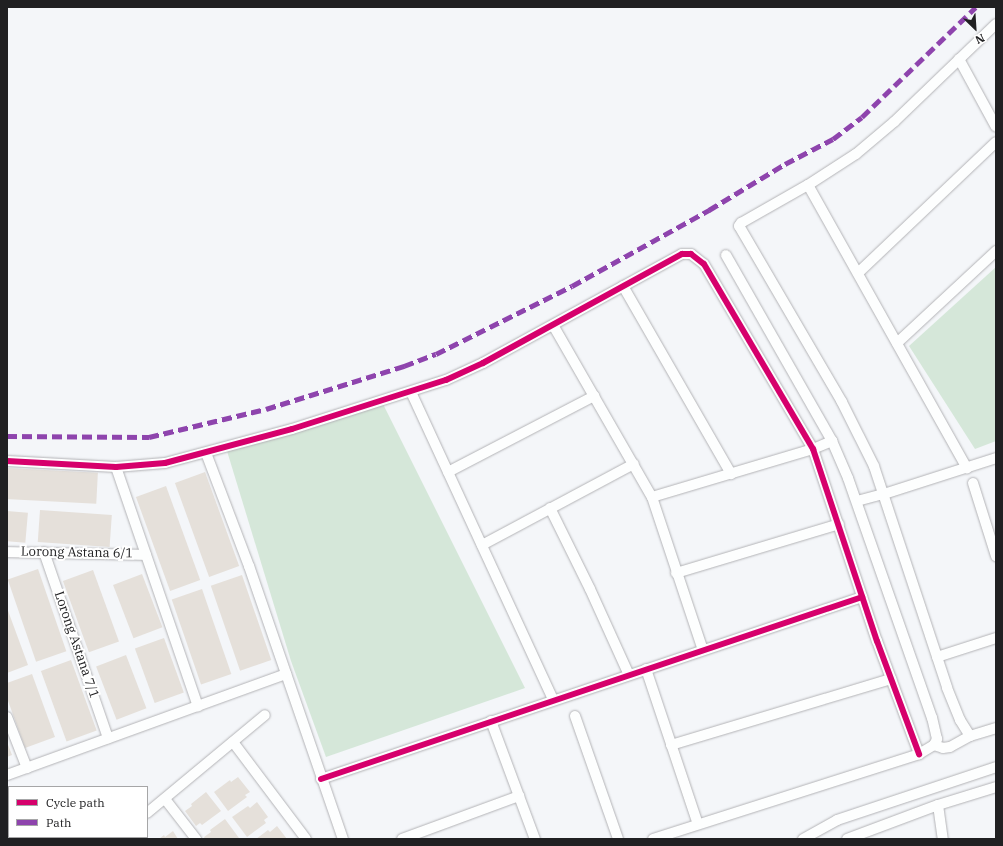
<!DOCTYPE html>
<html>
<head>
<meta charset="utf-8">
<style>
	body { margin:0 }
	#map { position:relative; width:1003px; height:846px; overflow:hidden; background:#f4f6f9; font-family:"IBM Plex Serif",serif }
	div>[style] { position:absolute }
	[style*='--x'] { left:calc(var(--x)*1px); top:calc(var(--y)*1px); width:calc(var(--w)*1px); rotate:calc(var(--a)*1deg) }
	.green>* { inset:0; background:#d5e7d9 }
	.building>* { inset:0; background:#e5e0da; transform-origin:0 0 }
	.roads { filter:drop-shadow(0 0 1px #b3b3b6) drop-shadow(0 0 1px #b3b3b6) }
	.minor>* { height:10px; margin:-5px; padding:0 5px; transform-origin:5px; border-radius:5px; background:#fdfefe }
	.quiet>* { height:5px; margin-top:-2.5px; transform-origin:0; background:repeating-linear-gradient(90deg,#8e44ad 0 10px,transparent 0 15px) }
	.cycleway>* { height:6px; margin:-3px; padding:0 3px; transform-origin:3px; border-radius:3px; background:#d6006c }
	span { translate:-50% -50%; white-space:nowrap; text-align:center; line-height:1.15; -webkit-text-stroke:4px #fff; paint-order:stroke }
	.street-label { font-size:13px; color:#202022 }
	.frame { position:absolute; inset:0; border:8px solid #202022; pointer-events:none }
	.legend { position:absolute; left:8px; top:786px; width:140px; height:52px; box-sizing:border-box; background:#fff; border:1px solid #a6a6a7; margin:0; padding:5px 7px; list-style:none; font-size:12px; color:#202022 }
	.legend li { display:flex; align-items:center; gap:8px; height:20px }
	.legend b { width:20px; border:1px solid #a6a6a7 }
	.north { position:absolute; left:955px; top:8px; width:40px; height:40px; -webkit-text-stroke:3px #fff; paint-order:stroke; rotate:155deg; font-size:11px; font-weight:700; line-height:16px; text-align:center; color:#202022 }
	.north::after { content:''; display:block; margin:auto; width:14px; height:18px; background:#202022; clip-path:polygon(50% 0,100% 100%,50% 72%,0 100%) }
</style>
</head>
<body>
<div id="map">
	<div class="green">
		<i style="clip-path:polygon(996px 267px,996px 441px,975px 449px,909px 346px)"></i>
		<i style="clip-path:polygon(383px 404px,525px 688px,326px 757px,291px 661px,227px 451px)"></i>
	</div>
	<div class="building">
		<i style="left:7px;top:468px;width:91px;height:31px;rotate:3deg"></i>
		<i style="left:205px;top:472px;width:100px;height:32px;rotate:70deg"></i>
		<i style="left:166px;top:486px;width:100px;height:32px;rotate:70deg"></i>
		<i style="left:40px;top:510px;width:72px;height:32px;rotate:4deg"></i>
		<i style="left:7px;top:511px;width:21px;height:30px;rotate:5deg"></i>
		<i style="left:38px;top:569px;width:87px;height:32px;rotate:71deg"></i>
		<i style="left:93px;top:570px;width:76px;height:32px;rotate:70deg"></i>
		<i style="left:142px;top:574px;width:57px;height:31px;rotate:69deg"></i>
		<i style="left:242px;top:575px;width:90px;height:33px;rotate:71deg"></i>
		<i style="left:202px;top:589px;width:90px;height:32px;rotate:71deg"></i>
		<i style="clip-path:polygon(7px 608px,28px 665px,7px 673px)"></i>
		<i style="left:164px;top:638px;width:58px;height:31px;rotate:70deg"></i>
		<i style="left:126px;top:655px;width:57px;height:32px;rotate:69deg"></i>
		<i style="left:71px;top:660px;width:75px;height:32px;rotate:70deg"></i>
		<i style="clip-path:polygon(32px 674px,55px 737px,25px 748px,7px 698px,7px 683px)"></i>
		<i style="clip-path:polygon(7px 742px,12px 755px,7px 757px)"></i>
		<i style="clip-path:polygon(238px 777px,250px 792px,245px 795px,247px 797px,228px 811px,214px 792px,230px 780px,231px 782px)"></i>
		<i style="clip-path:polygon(206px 792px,221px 811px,202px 825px,200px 823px,196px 826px,185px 811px,192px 806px,191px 804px)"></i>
		<i style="clip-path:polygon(257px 802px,268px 817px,264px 820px,266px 823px,247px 837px,232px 817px,248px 806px,250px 808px)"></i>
		<i style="clip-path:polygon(225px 819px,239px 838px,205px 839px,204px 837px,211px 832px,210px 830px)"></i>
		<i style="clip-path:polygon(277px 826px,287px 839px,256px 839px,268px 830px,270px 832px)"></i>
		<i style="clip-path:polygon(173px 831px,178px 839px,159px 839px,164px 835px,165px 837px)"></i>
	</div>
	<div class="roads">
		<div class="minor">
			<i style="--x:959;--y:59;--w:77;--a:61.4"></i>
			<i style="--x:808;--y:185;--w:325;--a:60.7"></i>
			<i style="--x:858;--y:273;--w:190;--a:-43.5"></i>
			<i style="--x:623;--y:286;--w:217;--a:60.1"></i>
			<i style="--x:553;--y:325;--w:198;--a:60.1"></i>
			<i style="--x:652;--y:497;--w:161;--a:71.6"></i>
			<i style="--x:897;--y:343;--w:135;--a:-42.9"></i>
			<i style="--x:411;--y:392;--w:339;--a:65.2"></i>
			<i style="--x:206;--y:453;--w:121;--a:69.2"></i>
			<i style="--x:249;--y:566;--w:289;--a:71"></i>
			<i style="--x:7;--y:461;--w:109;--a:3.2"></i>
			<i style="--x:116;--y:467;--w:49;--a:-4.7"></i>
			<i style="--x:165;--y:463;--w:131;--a:-15"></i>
			<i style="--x:292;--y:429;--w:162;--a:-17.7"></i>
			<i style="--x:446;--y:380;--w:41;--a:-24.7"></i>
			<i style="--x:483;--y:363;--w:227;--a:-28.7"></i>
			<i style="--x:682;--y:254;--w:9;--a:0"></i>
			<i style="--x:691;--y:254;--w:16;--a:38"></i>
			<i style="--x:704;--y:264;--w:215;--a:59.5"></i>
			<i style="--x:813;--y:449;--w:202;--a:71.6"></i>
			<i style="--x:877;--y:641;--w:121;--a:69.6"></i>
			<i style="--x:116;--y:467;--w:253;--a:71.1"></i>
			<i style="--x:448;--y:472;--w:165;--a:-27.5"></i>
			<i style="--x:973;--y:483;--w:77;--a:72.5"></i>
			<i style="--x:652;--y:497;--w:168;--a:-16.6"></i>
			<i style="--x:813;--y:449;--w:21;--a:-23"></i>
			<i style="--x:857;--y:501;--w:28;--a:-15"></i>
			<i style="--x:884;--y:494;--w:118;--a:-17.8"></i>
			<i style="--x:550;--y:508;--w:90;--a:63.7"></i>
			<i style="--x:590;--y:589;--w:94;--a:65.6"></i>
			<i style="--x:482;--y:545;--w:172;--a:-28.1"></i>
			<i style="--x:7;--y:552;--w:139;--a:1.2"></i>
			<i style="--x:44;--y:552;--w:197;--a:71"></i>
			<i style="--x:676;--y:573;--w:170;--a:-16.7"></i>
			<i style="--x:937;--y:657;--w:62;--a:-17.9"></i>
			<i style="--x:646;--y:669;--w:163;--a:71.5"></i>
			<i style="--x:575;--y:716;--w:130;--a:70.7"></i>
			<i style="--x:7;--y:717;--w:55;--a:68.6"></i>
			<i style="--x:491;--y:721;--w:126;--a:69.6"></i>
			<i style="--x:970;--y:736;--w:19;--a:-122"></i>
			<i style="--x:960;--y:720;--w:35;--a:-112"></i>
			<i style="--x:947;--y:687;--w:233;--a:-108.3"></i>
			<i style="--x:874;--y:466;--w:72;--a:-116.6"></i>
			<i style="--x:842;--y:402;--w:204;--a:-120.3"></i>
			<i style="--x:739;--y:226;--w:4;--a:-56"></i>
			<i style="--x:741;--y:223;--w:77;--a:-29.6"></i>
			<i style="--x:808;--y:185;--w:57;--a:-32.9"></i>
			<i style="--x:856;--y:154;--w:50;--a:-40.1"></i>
			<i style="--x:894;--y:122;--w:141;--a:-43.9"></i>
			<i style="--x:233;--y:742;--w:121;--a:53"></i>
			<i style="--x:671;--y:745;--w:230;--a:-16.7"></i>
			<i style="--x:934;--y:745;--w:9;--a:18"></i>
			<i style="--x:943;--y:748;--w:7;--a:-8"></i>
			<i style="--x:950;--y:747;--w:23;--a:-29"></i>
			<i style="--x:970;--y:736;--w:27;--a:-17"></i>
			<i style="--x:7;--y:775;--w:297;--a:-19.9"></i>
			<i style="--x:321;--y:779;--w:571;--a:-18.59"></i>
			<i style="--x:165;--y:799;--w:51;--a:52.2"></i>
			<i style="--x:938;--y:805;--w:34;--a:82"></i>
			<i style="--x:147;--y:813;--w:153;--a:-39.7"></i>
			<i style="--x:115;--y:839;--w:4;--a:-34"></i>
			<i style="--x:402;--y:839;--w:125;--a:-20.2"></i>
			<i style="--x:653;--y:839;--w:279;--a:-17.7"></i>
			<i style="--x:919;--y:754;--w:17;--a:-31"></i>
			<i style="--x:934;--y:745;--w:7;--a:-63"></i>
			<i style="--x:937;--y:739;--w:22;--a:-103"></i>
			<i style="--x:932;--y:718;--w:254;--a:-109.3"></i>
			<i style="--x:848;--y:478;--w:40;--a:-113.4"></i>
			<i style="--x:832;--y:441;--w:214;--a:-119.7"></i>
			<i style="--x:803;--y:839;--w:39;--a:-29"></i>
			<i style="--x:837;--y:820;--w:168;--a:-18.4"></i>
			<i style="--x:847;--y:839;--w:97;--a:-20.5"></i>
			<i style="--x:938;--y:805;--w:61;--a:-17.2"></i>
		</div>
	</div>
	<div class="quiet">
		<i style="--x:7;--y:436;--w:142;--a:0.4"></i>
		<i style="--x:149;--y:437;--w:120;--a:-13.5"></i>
		<i style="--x:266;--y:409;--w:145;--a:-17.3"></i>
		<i style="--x:404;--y:366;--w:34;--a:-21"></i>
		<i style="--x:436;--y:354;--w:152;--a:-26.6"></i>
		<i style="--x:572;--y:286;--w:157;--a:-29"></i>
		<i style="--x:709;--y:210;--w:89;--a:-31.2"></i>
		<i style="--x:785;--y:164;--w:54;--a:-27.5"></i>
		<i style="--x:833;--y:139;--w:36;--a:-37"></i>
		<i style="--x:862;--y:117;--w:158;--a:-44"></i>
	</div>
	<div class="cycleway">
		<i style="--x:7;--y:461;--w:109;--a:3.2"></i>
		<i style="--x:116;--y:467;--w:49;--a:-4.7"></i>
		<i style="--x:165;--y:463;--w:131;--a:-15"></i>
		<i style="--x:292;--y:429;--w:162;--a:-17.7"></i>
		<i style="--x:446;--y:380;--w:41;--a:-24.7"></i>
		<i style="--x:483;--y:363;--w:227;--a:-28.7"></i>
		<i style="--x:682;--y:254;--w:9;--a:0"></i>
		<i style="--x:691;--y:254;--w:16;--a:38"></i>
		<i style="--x:704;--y:264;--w:215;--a:59.5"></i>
		<i style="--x:813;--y:449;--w:202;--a:71.6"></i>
		<i style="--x:877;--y:641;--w:121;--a:69.6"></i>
		<i style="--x:321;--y:779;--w:571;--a:-18.59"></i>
	</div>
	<div class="street-label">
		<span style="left:77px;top:553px;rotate:1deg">Lorong Astana 6/1</span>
		<span style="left:76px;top:645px;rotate:71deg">Lorong Astana 7/1</span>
	</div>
	<div class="frame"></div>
	<ul class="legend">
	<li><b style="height:5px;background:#d6006c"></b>Cycle path</li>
	<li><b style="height:5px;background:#8e44ad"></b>Path</li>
	</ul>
	<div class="north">N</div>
</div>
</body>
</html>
